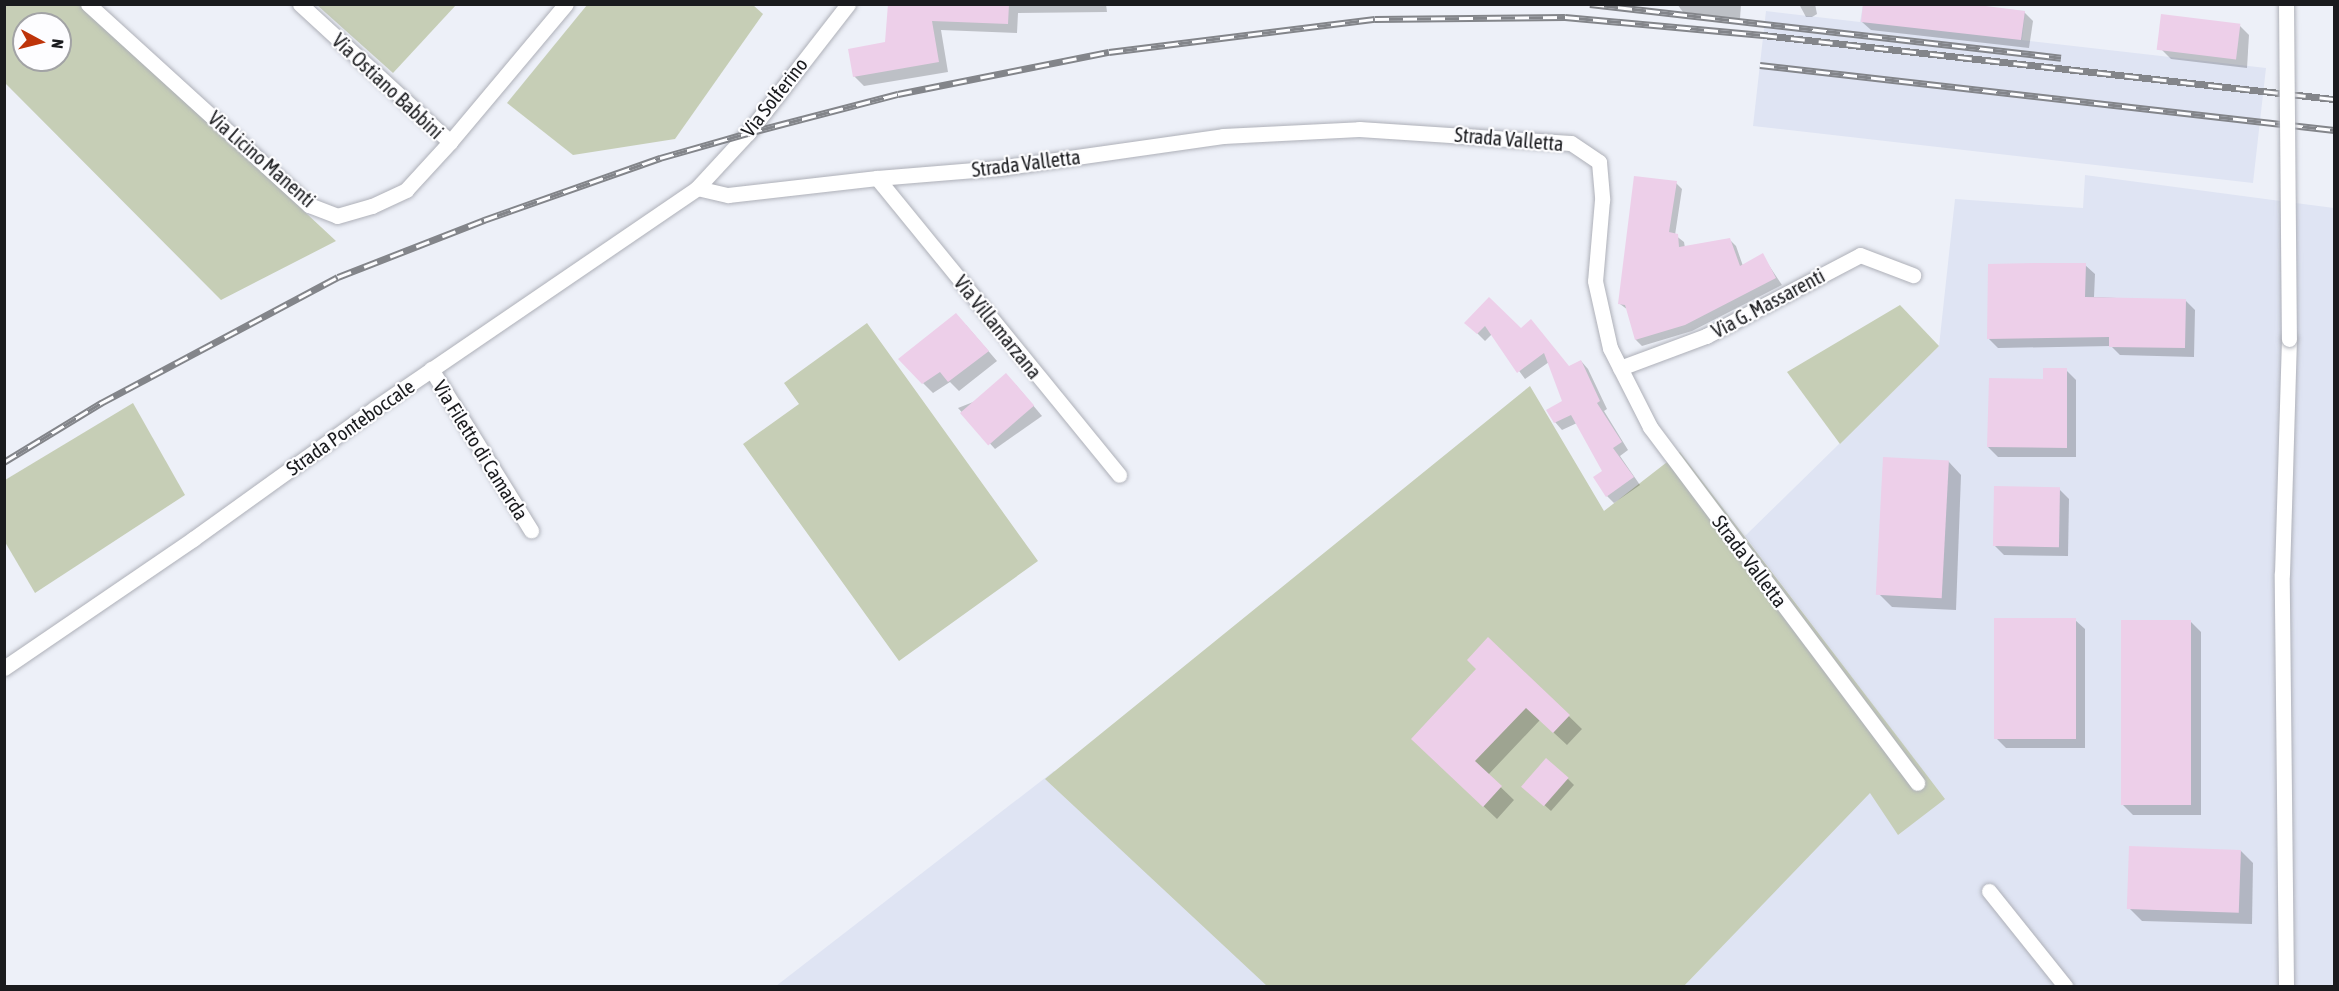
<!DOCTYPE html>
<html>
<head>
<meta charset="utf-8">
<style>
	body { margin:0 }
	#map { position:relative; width:2339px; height:991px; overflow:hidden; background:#edf0f8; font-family:"Asap Condensed",sans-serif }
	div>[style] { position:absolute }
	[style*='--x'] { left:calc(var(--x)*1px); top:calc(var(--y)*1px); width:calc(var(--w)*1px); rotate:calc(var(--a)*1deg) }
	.built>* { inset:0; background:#dfe4f3 }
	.green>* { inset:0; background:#c6ceb6 }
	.shadow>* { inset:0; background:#0003 }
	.building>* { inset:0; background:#edcfe9; transform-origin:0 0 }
	.roads { filter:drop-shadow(0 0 2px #aeb0b8) drop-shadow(0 0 2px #aeb0b8) }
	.street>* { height:15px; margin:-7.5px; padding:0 7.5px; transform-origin:7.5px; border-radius:7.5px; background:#fff }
	.rail>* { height:7px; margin-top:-3.5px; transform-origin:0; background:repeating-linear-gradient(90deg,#fdfdff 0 14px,#83858a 0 28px); box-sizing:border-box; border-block:2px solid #83858a }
	.bridges { filter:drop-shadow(0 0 2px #aeb0b8) drop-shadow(0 0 2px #aeb0b8) }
	.street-bridge>* { height:15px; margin:-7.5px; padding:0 7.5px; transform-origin:7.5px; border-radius:7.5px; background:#fff }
	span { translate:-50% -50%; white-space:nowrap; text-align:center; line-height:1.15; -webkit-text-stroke:4.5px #fdfdff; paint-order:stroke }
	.street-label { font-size:20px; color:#1a1b1e }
	.frame { position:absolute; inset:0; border:6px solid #1a1b1e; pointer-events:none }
	.north { position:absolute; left:12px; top:12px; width:60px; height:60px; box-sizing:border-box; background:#fdfdff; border:2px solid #a2a3a5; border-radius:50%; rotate:97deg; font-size:16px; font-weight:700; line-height:24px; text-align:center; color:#1a1b1e }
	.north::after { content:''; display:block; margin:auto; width:21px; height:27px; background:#be340a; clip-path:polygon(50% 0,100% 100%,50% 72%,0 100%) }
</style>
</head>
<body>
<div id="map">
	<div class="built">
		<i style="clip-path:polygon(1863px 5px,1970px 5px,2025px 11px,2022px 40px,2266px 68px,2253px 183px,1753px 126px,1766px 11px,1860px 22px)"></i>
		<i style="clip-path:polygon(2085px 175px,2334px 208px,2334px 986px,1684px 986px,1870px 792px,1944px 799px,1745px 536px,1939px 346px,1955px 199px,2083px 208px)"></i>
		<i style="clip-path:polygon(1054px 771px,1281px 986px,776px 986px)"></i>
	</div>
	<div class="green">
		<i style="clip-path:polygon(evenodd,4px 5px,83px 5px,336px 241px,221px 300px,5px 83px,4px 5px,24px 24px,60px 24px,60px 60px,24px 60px,24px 24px)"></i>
		<i style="clip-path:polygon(317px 5px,456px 5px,393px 73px)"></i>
		<i style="clip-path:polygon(587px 5px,753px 5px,763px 14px,675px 139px,573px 155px,507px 103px)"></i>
		<i style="clip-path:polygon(1900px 305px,1939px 346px,1840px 444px,1787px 372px)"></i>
		<i style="clip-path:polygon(867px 323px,1038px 561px,899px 661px,743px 444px,799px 404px,784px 383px)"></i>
		<i style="clip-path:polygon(1530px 386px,1604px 511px,1680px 452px,1945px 799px,1898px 835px,1870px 793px,1684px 986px,1267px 986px,1045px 779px)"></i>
		<i style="clip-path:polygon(133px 403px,185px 495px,35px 593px,5px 542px,5px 480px)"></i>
	</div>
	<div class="shadow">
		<i style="clip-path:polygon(889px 4px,1106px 4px,1107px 12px,1018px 13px,1017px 33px,941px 30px,948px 72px,864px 86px,854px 76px,887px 44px)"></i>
		<i style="clip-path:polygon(1677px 4px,1741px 4px,1740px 19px,1683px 12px)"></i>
		<i style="clip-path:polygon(1799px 4px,1815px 4px,1817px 14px,1812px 17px,1806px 17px)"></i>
		<i style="clip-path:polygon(2024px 12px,2033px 21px,2029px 48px,1871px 30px,1862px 22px)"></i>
		<i style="clip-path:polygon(2239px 25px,2249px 35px,2247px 68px,2171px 59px,2161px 49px)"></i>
		<i style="clip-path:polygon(1676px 183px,1682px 189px,1675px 235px,1684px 242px,1685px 248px,1730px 240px,1736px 246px,1743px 266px,1762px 255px,1782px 285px,1692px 331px,1642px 346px,1636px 340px,1628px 310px,1620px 304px)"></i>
		<i style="clip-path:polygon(2085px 265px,2095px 274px,2094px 297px,2186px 301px,2195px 310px,2194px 357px,2120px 355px,2111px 346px,1998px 348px,1988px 338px)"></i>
		<i style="clip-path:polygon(1467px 323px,1521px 330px,1570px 368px,1581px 361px,1588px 369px,1607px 409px,1604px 411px,1628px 450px,1620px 456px,1640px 485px,1614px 503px,1607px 496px,1604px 471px,1577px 423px,1562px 430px,1555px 422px,1564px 402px,1549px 362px,1525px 379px,1492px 334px,1485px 341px)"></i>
		<i style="clip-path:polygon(966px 325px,997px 361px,959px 391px,950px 382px,933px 393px,923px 383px)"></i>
		<i style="clip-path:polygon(2066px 370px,2076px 380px,2076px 457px,1998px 457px,1988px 447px,2044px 380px)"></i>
		<i style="clip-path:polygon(1016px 385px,1042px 416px,995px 449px,958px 408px)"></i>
		<i style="clip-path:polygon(1948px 461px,1961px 475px,1956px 610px,1892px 607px,1879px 594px)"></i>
		<i style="clip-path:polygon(2059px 489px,2069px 499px,2068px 556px,2004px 555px,1994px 545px)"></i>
		<i style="clip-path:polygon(2075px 620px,2085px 629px,2085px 748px,2006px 748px,1996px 738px)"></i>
		<i style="clip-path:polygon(2191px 622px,2201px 632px,2201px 815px,2133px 815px,2123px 805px)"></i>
		<i style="clip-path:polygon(1489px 639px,1582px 729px,1567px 745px,1540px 720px,1488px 775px,1514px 800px,1497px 819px,1426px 752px,1478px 669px)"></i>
		<i style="clip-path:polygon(1568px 779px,1574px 785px,1551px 811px,1530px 792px)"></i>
		<i style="clip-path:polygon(2240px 850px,2253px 863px,2252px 924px,2142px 921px,2129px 908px)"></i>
	</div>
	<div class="building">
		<i style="clip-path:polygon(888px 4px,1009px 4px,1008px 24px,932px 21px,939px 62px,853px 77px,848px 49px,885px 42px)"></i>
		<i style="clip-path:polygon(1863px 4px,1970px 4px,2025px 11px,2021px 40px,1861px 22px)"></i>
		<i style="left:2161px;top:14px;width:80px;height:36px;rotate:7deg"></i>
		<i style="clip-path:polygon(1634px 176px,1677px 181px,1669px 232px,1678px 234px,1679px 247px,1730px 238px,1740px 266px,1763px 253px,1776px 278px,1685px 325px,1635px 340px,1625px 305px,1618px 304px)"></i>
		<i style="clip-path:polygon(2037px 263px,2086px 263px,2085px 297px,2186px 299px,2185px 348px,2109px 347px,2109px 337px,1987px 339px,1988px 264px)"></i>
		<i style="clip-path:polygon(1489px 297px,1521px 328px,1531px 319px,1569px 366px,1581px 360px,1600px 401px,1597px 403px,1622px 442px,1613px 448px,1634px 477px,1606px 497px,1593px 477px,1602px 471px,1571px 415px,1554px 423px,1546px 410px,1562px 401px,1544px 353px,1517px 373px,1485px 326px,1477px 334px,1464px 323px)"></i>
		<i style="clip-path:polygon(956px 313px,989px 351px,948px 382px,940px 372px,922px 384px,898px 359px)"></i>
		<i style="clip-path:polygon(2043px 368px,2067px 368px,2067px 448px,1987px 447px,1989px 378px,2043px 379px)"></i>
		<i style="left:1006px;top:373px;width:43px;height:61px;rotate:49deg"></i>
		<i style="left:1883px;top:457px;width:66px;height:138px;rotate:3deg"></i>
		<i style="left:1994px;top:486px;width:66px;height:60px;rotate:1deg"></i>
		<i style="left:1994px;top:618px;width:82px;height:121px"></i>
		<i style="left:2191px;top:620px;width:185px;height:70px;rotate:90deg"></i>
		<i style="clip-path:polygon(1488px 637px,1570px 715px,1553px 733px,1526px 708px,1475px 761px,1502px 786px,1483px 807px,1411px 739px,1476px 669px,1467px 660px)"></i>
		<i style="left:1546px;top:758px;width:30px;height:38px;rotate:41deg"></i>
		<i style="left:2129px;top:846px;width:112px;height:63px;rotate:2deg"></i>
	</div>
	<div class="roads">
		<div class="street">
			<i style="--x:88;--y:4;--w:299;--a:42.3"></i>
			<i style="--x:309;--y:205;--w:30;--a:21"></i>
			<i style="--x:337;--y:216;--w:36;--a:-16"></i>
			<i style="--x:372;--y:206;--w:38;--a:-25"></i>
			<i style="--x:406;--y:190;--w:65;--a:-47.5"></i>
			<i style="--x:300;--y:4;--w:204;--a:42.6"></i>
			<i style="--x:450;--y:142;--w:180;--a:-50"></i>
			<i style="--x:877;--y:178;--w:383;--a:50.8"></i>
			<i style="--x:697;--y:188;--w:32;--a:13"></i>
			<i style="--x:728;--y:195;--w:150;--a:-6.5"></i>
			<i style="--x:877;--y:178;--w:122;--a:-4.7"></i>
			<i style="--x:999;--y:168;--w:226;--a:-8.1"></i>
			<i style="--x:1223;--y:136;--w:136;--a:-2.9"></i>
			<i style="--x:1359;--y:129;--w:212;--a:3.8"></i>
			<i style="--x:1571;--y:143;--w:34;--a:34"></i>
			<i style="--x:1599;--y:162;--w:38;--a:85"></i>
			<i style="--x:1602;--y:200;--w:81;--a:94.9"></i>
			<i style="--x:1595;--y:281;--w:69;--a:77.4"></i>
			<i style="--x:1610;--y:348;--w:89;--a:63.1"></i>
			<i style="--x:1650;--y:427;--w:445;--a:53.1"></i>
			<i style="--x:1620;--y:368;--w:92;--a:-20.4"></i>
			<i style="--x:1706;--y:336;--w:174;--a:-27.7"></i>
			<i style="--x:1860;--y:255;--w:57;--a:20.7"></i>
			<i style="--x:431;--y:369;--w:190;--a:58.2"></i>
			<i style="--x:4;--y:668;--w:229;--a:-34.3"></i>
			<i style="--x:193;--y:539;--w:224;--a:-35.7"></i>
			<i style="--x:375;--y:408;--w:390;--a:-34.3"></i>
			<i style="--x:697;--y:188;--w:75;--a:-47.2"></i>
			<i style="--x:748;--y:133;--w:163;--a:-52.2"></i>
			<i style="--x:1989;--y:891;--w:122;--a:51.3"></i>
			<i style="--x:2286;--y:986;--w:412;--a:-90.6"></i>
			<i style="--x:2282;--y:574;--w:235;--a:-88.3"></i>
		</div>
	</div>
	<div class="rail">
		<i style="--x:1590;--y:4;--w:474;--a:6.5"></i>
		<i style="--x:1760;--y:65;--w:578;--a:6.46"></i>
		<i style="--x:4;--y:462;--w:114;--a:-31.3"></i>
		<i style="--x:101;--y:403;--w:268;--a:-28"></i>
		<i style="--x:338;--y:277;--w:157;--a:-21.3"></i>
		<i style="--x:484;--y:220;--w:187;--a:-19.4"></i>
		<i style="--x:660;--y:158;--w:91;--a:-15.9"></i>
		<i style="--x:748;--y:133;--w:155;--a:-14.6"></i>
		<i style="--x:898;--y:94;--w:215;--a:-11.3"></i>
		<i style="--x:1109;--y:52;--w:268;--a:-7.1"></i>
		<i style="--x:1375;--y:19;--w:190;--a:-0.6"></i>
		<i style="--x:1565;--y:17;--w:199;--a:5.2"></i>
		<i style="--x:1763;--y:35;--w:575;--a:6.4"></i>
	</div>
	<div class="bridges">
		<div class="street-bridge">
			<i style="--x:2286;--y:4;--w:335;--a:89.5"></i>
		</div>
	</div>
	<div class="street-label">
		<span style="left:388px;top:86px;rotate:43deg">Via Ostiano Babbini</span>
		<span style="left:774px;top:97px;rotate:-52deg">Via Solferino</span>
		<span style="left:1509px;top:139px;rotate:5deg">Strada Valletta</span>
		<span style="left:262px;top:159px;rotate:41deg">Via Licino Manenti</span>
		<span style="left:1026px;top:163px;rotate:-7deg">Strada Valletta</span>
		<span style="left:1768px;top:303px;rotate:-28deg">Via G. Massarenti</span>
		<span style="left:998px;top:327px;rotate:51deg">Via Villamarzana</span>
		<span style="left:350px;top:427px;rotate:-35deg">Strada Ponteboccale</span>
		<span style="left:481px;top:450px;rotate:58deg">Via Filetto di Camarda</span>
		<span style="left:1750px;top:561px;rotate:53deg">Strada Valletta</span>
	</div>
	<div class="frame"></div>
	<div class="north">N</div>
</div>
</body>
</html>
